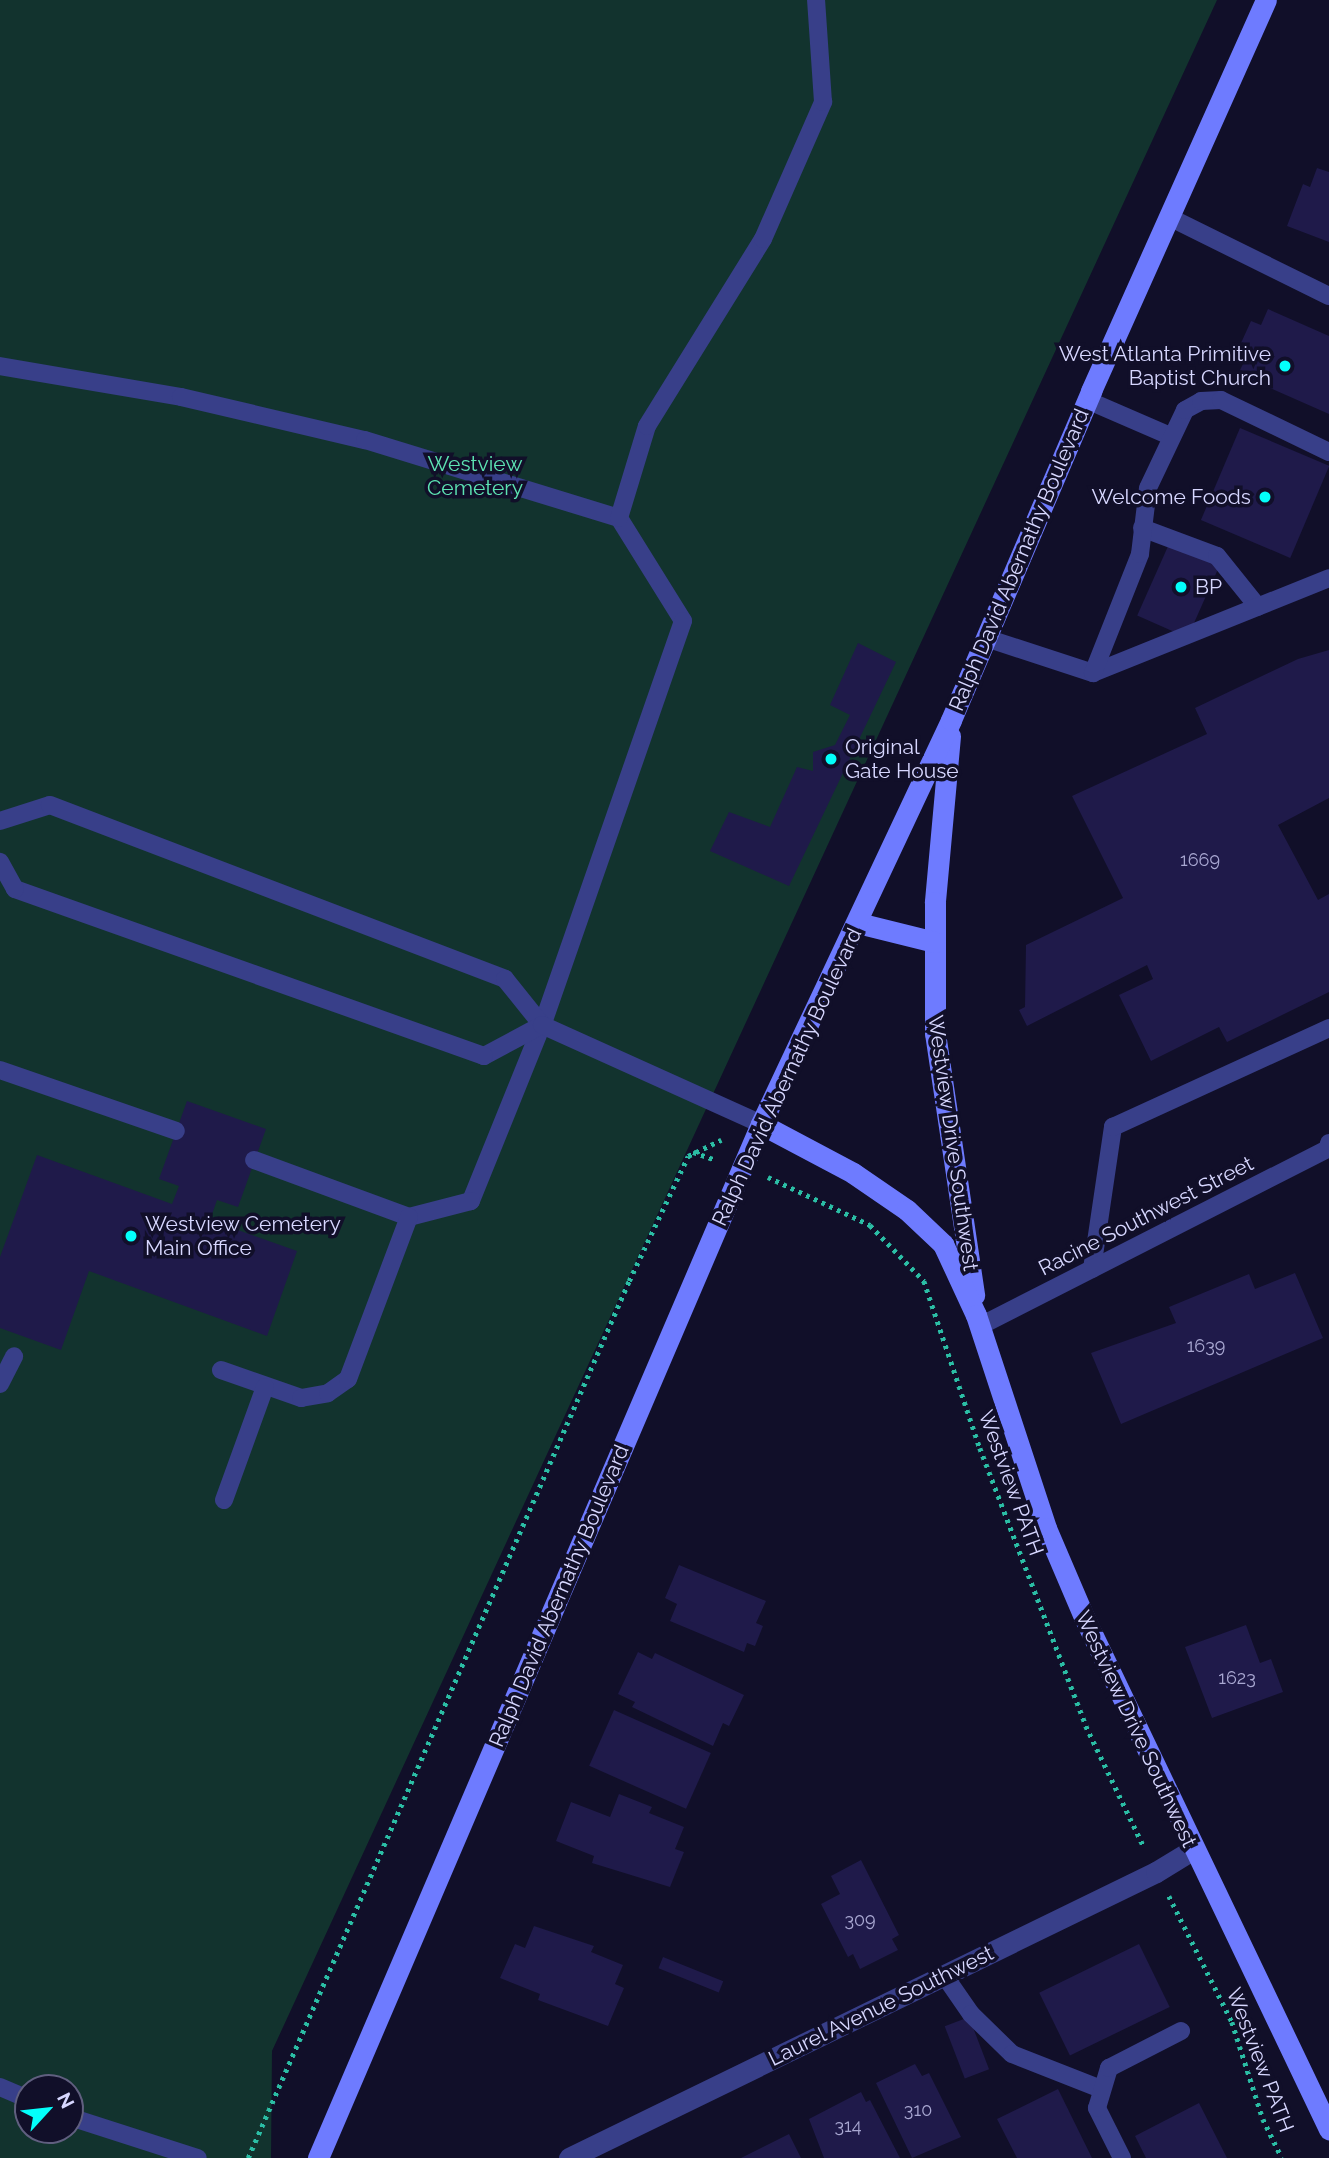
<!DOCTYPE html>
<html>
<head>
<meta charset="utf-8">
<style>
	body { margin:0 }
	#map { position:relative; width:1329px; height:2158px; overflow:hidden; background:#110f29; font-family:Raleway,sans-serif }
	div>[style] { position:absolute }
	[style*='--x'] { left:calc(var(--x)*1px); top:calc(var(--y)*1px); width:calc(var(--w)*1px); rotate:calc(var(--a)*1deg) }
	.green>* { inset:0; background:#12332e }
	.building>* { inset:0; background:#1f1a4a; transform-origin:0 0 }
	.path>* { height:4.5px; margin-top:-2.25px; transform-origin:0; background:repeating-linear-gradient(90deg,#2bbea5 0 3.5px,transparent 0 8.5px) }
	.lane>* { height:18px; margin:-9px; padding:0 9px; transform-origin:9px; border-radius:9px; background:#383f89 }
	.street>* { height:21px; margin:-10.5px; padding:0 10.5px; transform-origin:10.5px; border-radius:10.5px; background:#383f89 }
	.secondary>* { height:21px; margin:-10.5px; padding:0 10.5px; transform-origin:10.5px; border-radius:10.5px; background:#6e7bff }
	.dots>* { width:19px; height:19px; translate:-50% -50%; box-sizing:border-box; border:4px solid #110f29; border-radius:50% }
	span { translate:-50% -50%; white-space:nowrap; text-align:center; line-height:1.15; -webkit-text-stroke:7px #110f29; paint-order:stroke }
	.number-label { font-size:18px; color:#a9a8d2 }
	.number-label span { -webkit-text-stroke-width:0 }
	.poi-label { font-size:21px; color:#d7d7ff }
	.right { translate:-100% -50%; text-align:right }
	.left { translate:0 -50%; text-align:left }
	.park-label { font-size:21px; color:#5de4b3 }
	.street-label { font-size:21px; color:#d7d7ff }
	.north { position:absolute; left:14px; top:2074px; width:70px; height:70px; box-sizing:border-box; background:#110f29; border:2px solid #605f7f; border-radius:50%; rotate:63deg; font-size:19px; font-weight:700; line-height:28px; text-align:center; color:#d7d7ff }
	.north::after { content:''; display:block; margin:auto; width:24px; height:32px; background:#03fffb; clip-path:polygon(50% 0,100% 100%,50% 72%,0 100%) }
</style>
</head>
<body>
<div id="map">
	<div class="green">
		<i style="clip-path:polygon(evenodd,0 0,1217px 0,272px 2051px,271px 2158px,0 2158px,0 0,28px 2088px,70px 2088px,70px 2130px,28px 2130px,28px 2088px)"></i>
	</div>
	<div class="building">
		<i style="clip-path:polygon(1317px 168px,1329px 172px,1329px 242px,1287px 226px,1303px 184px,1310px 187px)"></i>
		<i style="clip-path:polygon(1268px 309px,1329px 336px,1329px 414px,1238px 374px,1246px 358px,1236px 354px,1251px 321px,1261px 325px)"></i>
		<i style="left:1240px;top:428px;width:97px;height:100px;rotate:23deg"></i>
		<i style="left:1173px;top:535px;width:55px;height:88px;rotate:24deg"></i>
		<i style="clip-path:polygon(858px 643px,896px 662px,789px 886px,710px 851px,729px 812px,770px 827px,797px 767px,813px 771px,813px 752px,835px 745px,850px 715px,830px 705px)"></i>
		<i style="clip-path:polygon(1329px 650px,1329px 798px,1278px 825px,1318px 900px,1329px 894px,1329px 992px,1227px 1042px,1219px 1027px,1151px 1061px,1119px 995px,1153px 979px,1147px 965px,1027px 1026px,1019px 1010px,1025px 1007px,1026px 945px,1123px 898px,1072px 796px,1207px 734px,1195px 708px,1298px 659px)"></i>
		<i style="clip-path:polygon(187px 1101px,266px 1129px,238px 1207px,217px 1200px,210px 1220px,297px 1251px,267px 1336px,89px 1271px,61px 1350px,0 1328px,0 1257px,37px 1155px,172px 1204px,179px 1186px,159px 1179px)"></i>
		<i style="clip-path:polygon(1295px 1273px,1323px 1338px,1121px 1424px,1091px 1353px,1176px 1323px,1169px 1307px,1249px 1274px,1255px 1289px)"></i>
		<i style="clip-path:polygon(679px 1565px,766px 1601px,756px 1623px,763px 1626px,755px 1646px,747px 1643px,744px 1652px,670px 1621px,677px 1604px,665px 1598px)"></i>
		<i style="clip-path:polygon(1246px 1625px,1260px 1663px,1271px 1659px,1283px 1692px,1212px 1718px,1185px 1647px)"></i>
		<i style="clip-path:polygon(638px 1652px,652px 1659px,655px 1653px,744px 1695px,729px 1726px,723px 1723px,713px 1746px,632px 1707px,635px 1702px,618px 1694px)"></i>
		<i style="left:614px;top:1710px;width:106px;height:61px;rotate:24deg"></i>
		<i style="clip-path:polygon(619px 1794px,652px 1807px,649px 1813px,684px 1827px,675px 1849px,684px 1852px,670px 1887px,592px 1863px,594px 1856px,556px 1841px,571px 1802px,610px 1817px)"></i>
		<i style="clip-path:polygon(861px 1860px,899px 1935px,892px 1939px,898px 1950px,860px 1969px,853px 1954px,848px 1957px,821px 1904px,840px 1894px,831px 1876px)"></i>
		<i style="clip-path:polygon(534px 1926px,594px 1946px,591px 1952px,623px 1965px,615px 1984px,624px 1988px,608px 2026px,538px 2000px,540px 1994px,500px 1978px,515px 1944px,525px 1948px)"></i>
		<i style="left:1139px;top:1944px;width:70px;height:111px;rotate:64deg"></i>
		<i style="left:663px;top:1957px;width:65px;height:12px;rotate:22deg"></i>
		<i style="left:969px;top:2017px;width:56px;height:26px;rotate:69deg"></i>
		<i style="clip-path:polygon(915px 2064px,922px 2076px,929px 2073px,961px 2137px,912px 2158px,876px 2083px)"></i>
		<i style="clip-path:polygon(1058px 2089px,1092px 2158px,1017px 2158px,997px 2119px)"></i>
		<i style="clip-path:polygon(861px 2092px,866px 2102px,870px 2100px,900px 2158px,824px 2158px,809px 2119px)"></i>
		<i style="clip-path:polygon(1199px 2103px,1227px 2158px,1146px 2158px,1135px 2136px)"></i>
		<i style="clip-path:polygon(789px 2134px,801px 2158px,741px 2158px)"></i>
	</div>
	<div class="path">
		<i style="--x:693;--y:1152;--w:21;--a:19"></i>
		<i style="--x:768;--y:1177;--w:113;--a:25.2"></i>
		<i style="--x:870;--y:1225;--w:78;--a:46"></i>
		<i style="--x:924;--y:1281;--w:176;--a:71.5"></i>
		<i style="--x:980;--y:1448;--w:298;--a:69.1"></i>
		<i style="--x:1086;--y:1726;--w:132;--a:64.4"></i>
		<i style="--x:1169;--y:1896;--w:141;--a:63.4"></i>
		<i style="--x:1232;--y:2022;--w:102;--a:72.3"></i>
		<i style="--x:1263;--y:2119;--w:43;--a:64"></i>
		<i style="--x:248;--y:2158;--w:956;--a:-66.52"></i>
		<i style="--x:629;--y:1281;--w:138;--a:-64.7"></i>
		<i style="--x:688;--y:1156;--w:37;--a:-26"></i>
	</div>
	<div class="lane">
		<i style="--x:1169;--y:217;--w:178;--a:26.3"></i>
		<i style="--x:0;--y:366;--w:184;--a:9.7"></i>
		<i style="--x:181;--y:397;--w:189;--a:13.2"></i>
		<i style="--x:365;--y:440;--w:266;--a:17.1"></i>
		<i style="--x:619;--y:518;--w:121;--a:58.1"></i>
		<i style="--x:683;--y:621;--w:428;--a:109.2"></i>
		<i style="--x:542;--y:1025;--w:190;--a:112"></i>
		<i style="--x:471;--y:1201;--w:64;--a:165.5"></i>
		<i style="--x:409;--y:1217;--w:165;--a:-159.8"></i>
		<i style="--x:1087;--y:400;--w:90;--a:23.4"></i>
		<i style="--x:619;--y:518;--w:96;--a:-73.1"></i>
		<i style="--x:647;--y:426;--w:220;--a:-58.2"></i>
		<i style="--x:763;--y:239;--w:150;--a:-66.3"></i>
		<i style="--x:823;--y:102;--w:102;--a:-93.9"></i>
		<i style="--x:1142;--y:528;--w:80;--a:20.5"></i>
		<i style="--x:1217;--y:556;--w:65;--a:51.2"></i>
		<i style="--x:986;--y:638;--w:113;--a:18.1"></i>
		<i style="--x:1093;--y:673;--w:254;--a:-21.9"></i>
		<i style="--x:1093;--y:673;--w:128;--a:-68.4"></i>
		<i style="--x:1140;--y:554;--w:66;--a:-83.1"></i>
		<i style="--x:1148;--y:488;--w:86;--a:-64.6"></i>
		<i style="--x:1185;--y:410;--w:18;--a:-29"></i>
		<i style="--x:1201;--y:401;--w:20;--a:-3"></i>
		<i style="--x:1221;--y:400;--w:120;--a:25.7"></i>
		<i style="--x:0;--y:821;--w:52;--a:-17.7"></i>
		<i style="--x:50;--y:805;--w:487;--a:20.9"></i>
		<i style="--x:505;--y:979;--w:59;--a:51.2"></i>
		<i style="--x:542;--y:1025;--w:66;--a:151.9"></i>
		<i style="--x:484;--y:1056;--w:498;--a:-160.4"></i>
		<i style="--x:15;--y:889;--w:31;--a:-119"></i>
		<i style="--x:542;--y:1025;--w:240;--a:24.3"></i>
		<i style="--x:0;--y:1070;--w:186;--a:19.1"></i>
		<i style="--x:1092;--y:1269;--w:144;--a:-81.6"></i>
		<i style="--x:1113;--y:1127;--w:238;--a:-24.6"></i>
		<i style="--x:980;--y:1326;--w:390;--a:-27"></i>
		<i style="--x:1328;--y:1149;--w:6;--a:-81"></i>
		<i style="--x:221;--y:1370;--w:85;--a:19.3"></i>
		<i style="--x:301;--y:1398;--w:27;--a:-10"></i>
		<i style="--x:328;--y:1393;--w:24;--a:-35"></i>
		<i style="--x:348;--y:1379;--w:173;--a:-69.4"></i>
		<i style="--x:0;--y:1384;--w:31;--a:-63"></i>
		<i style="--x:224;--y:1500;--w:120;--a:-70.1"></i>
		<i style="--x:944;--y:1975;--w:47;--a:55.3"></i>
		<i style="--x:971;--y:2014;--w:57;--a:44.3"></i>
		<i style="--x:1012;--y:2054;--w:96;--a:21.5"></i>
		<i style="--x:0;--y:2087;--w:30;--a:23"></i>
		<i style="--x:70;--y:2117;--w:134;--a:17.8"></i>
		<i style="--x:1122;--y:2158;--w:56;--a:-116.6"></i>
		<i style="--x:1097;--y:2108;--w:42;--a:-73.3"></i>
		<i style="--x:1109;--y:2068;--w:81;--a:-27.2"></i>
	</div>
	<div class="street">
		<i style="--x:569;--y:2158;--w:653;--a:-25.98"></i>
		<i style="--x:1156;--y:1872;--w:42;--a:-31.4"></i>
	</div>
	<div class="secondary">
		<i style="--x:950;--y:736;--w:167;--a:95.2"></i>
		<i style="--x:935;--y:902;--w:131;--a:90"></i>
		<i style="--x:935;--y:1033;--w:265;--a:81.5"></i>
		<i style="--x:858;--y:923;--w:79;--a:13.9"></i>
		<i style="--x:761;--y:1124;--w:104;--a:28"></i>
		<i style="--x:853;--y:1173;--w:65;--a:34.4"></i>
		<i style="--x:907;--y:1210;--w:50;--a:43.4"></i>
		<i style="--x:943;--y:1244;--w:78;--a:65.1"></i>
		<i style="--x:976;--y:1315;--w:224;--a:71.8"></i>
		<i style="--x:1046;--y:1528;--w:97;--a:66.9"></i>
		<i style="--x:1084;--y:1617;--w:568;--a:64.43"></i>
		<i style="--x:318;--y:2158;--w:1125;--a:-66.81"></i>
		<i style="--x:761;--y:1124;--w:446;--a:-64.8"></i>
		<i style="--x:951;--y:720;--w:358;--a:-66.9"></i>
		<i style="--x:1091;--y:391;--w:428;--a:-65.9"></i>
	</div>
	<div class="dots">
		<i style="left:1285px;top:366px;background:#03fffb"></i>
		<i style="left:1265px;top:497px;background:#03fffb"></i>
		<i style="left:1181px;top:587px;background:#03fffb"></i>
		<i style="left:831px;top:759px;background:#03fffb"></i>
		<i style="left:131px;top:1236px;background:#03fffb"></i>
	</div>
	<div class="number-label">
		<span style="left:1200px;top:860px">1669</span>
		<span style="left:1206px;top:1346px">1639</span>
		<span style="left:1237px;top:1678px">1623</span>
		<span style="left:860px;top:1920px">309</span>
		<span style="left:918px;top:2110px">310</span>
		<span style="left:848px;top:2126px">314</span>
	</div>
	<div class="poi-label">
		<span class="right" style="left:1271px;top:366px">West Atlanta Primitive<br>Baptist Church</span>
		<span class="right" style="left:1251px;top:497px">Welcome Foods</span>
		<span class="left" style="left:1195px;top:587px">BP</span>
		<span class="left" style="left:845px;top:759px">Original<br>Gate House</span>
		<span class="left" style="left:145px;top:1236px">Westview Cemetery<br>Main Office</span>
	</div>
	<div class="park-label">
		<span style="left:475px;top:476px">Westview<br>Cemetery</span>
	</div>
	<div class="street-label">
		<span style="left:1019px;top:560px;rotate:-67deg">Ralph David Abernathy Boulevard</span>
		<span style="left:787px;top:1077px;rotate:-65deg">Ralph David Abernathy Boulevard</span>
		<span style="left:953px;top:1143px;rotate:82deg">Westview Drive Southwest</span>
		<span style="left:1146px;top:1216px;rotate:-27deg">Racine Southwest Street</span>
		<span style="left:1011px;top:1483px;rotate:70deg">Westview PATH</span>
		<span style="left:559px;top:1596px;rotate:-67deg">Ralph David Abernathy Boulevard</span>
		<span style="left:1136px;top:1729px;rotate:65deg">Westview Drive Southwest</span>
		<span style="left:881px;top:2006px;rotate:-26deg">Laurel Avenue Southwest</span>
		<span style="left:1260px;top:2060px;rotate:69deg">Westview PATH</span>
	</div>
	<div class="north">N</div>
</div>
</body>
</html>
